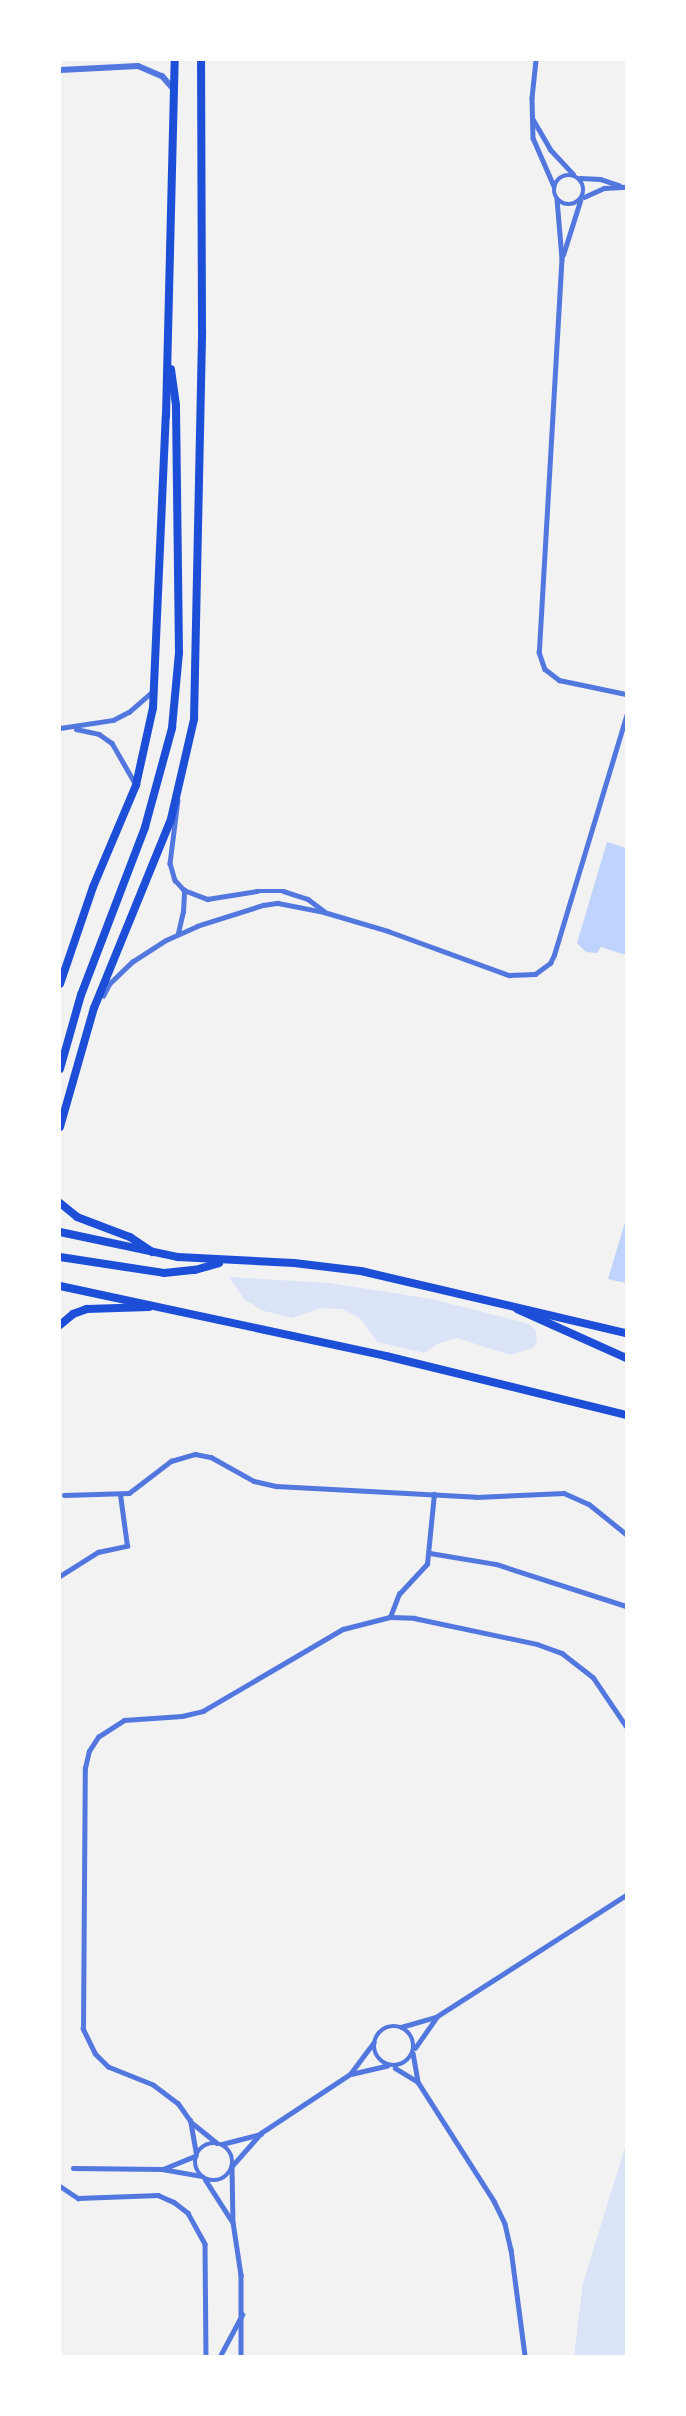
<!DOCTYPE html>
<style>
body{margin:0}
#map{position:relative;width:686px;height:2416px;overflow:hidden;background:#f2f2f2;font-family:Overpass,sans-serif}
div>[style]{position:absolute}
[style*='--x']{left:calc(var(--x)*1px);top:calc(var(--y)*1px);width:calc(var(--w)*1px);rotate:calc(var(--a)*1deg)}
.green>*{inset:0;background:#dbe4f7}
.water>*{inset:0;background:#bfd3fe}
.minor>*{height:4.5px;margin:-2.25px;padding:0 2.25px;transform-origin:2.25px;border-radius:2.25px;background:#5277de}
.minor>.ring{margin:-2.25px;padding:0;box-sizing:content-box;background:none;border:4.5px solid #5277de;border-radius:50%}
.tertiary>*{height:6px;margin:-3px;padding:0 3px;transform-origin:3px;border-radius:3px;background:#5277de}
.primary>*{height:8px;margin:-4px;padding:0 4px;transform-origin:4px;border-radius:4px;background:#1d4ed8}
span{translate:-50% -50%;white-space:nowrap;text-align:center;line-height:1.15;-webkit-text-stroke:7px #fff;paint-order:stroke}
.frame{position:absolute;inset:0;border:61px solid #fff;pointer-events:none}
</style>
<div id="map">
<div class="green">
<div style="clip-path:polygon(229px 1277px,329px 1283px,432px 1299px,529px 1324px,536px 1330px,537px 1342px,533px 1348px,510px 1355px,457px 1338px,437px 1344px,425px 1353px,377px 1342px,361px 1319px,342px 1309px,321px 1308px,292px 1318px,264px 1311px,245px 1300px)"></div>
<div style="clip-path:polygon(626px 2144px,626px 2356px,574px 2356px,583px 2283px)"></div>
</div>
<div class="water">
<div style="clip-path:polygon(607px 842px,626px 848px,626px 955px,601px 947px,597px 953px,586px 952px,577px 943px)"></div>
<div style="clip-path:polygon(626px 1219px,626px 1283px,608px 1279px)"></div>
</div>
<div class="minor">
<div style="--x:536;--y:60;--w:38;--a:96"></div>
<div style="--x:532;--y:98;--w:40;--a:88.6"></div>
<div style="--x:533;--y:138;--w:52;--a:66.4"></div>
<div style="--x:533;--y:119;--w:34;--a:60"></div>
<div style="--x:550;--y:149;--w:34;--a:47"></div>
<div class="ring" style="left:554px;top:175px;width:25.5px;height:25.5px"></div>
<div style="--x:580;--y:178;--w:20;--a:3"></div>
<div style="--x:600;--y:179;--w:20;--a:18"></div>
<div style="--x:584;--y:197;--w:22;--a:-24"></div>
<div style="--x:604;--y:188;--w:22;--a:-3"></div>
<div style="--x:557;--y:199;--w:60;--a:85.2"></div>
<div style="--x:562;--y:259;--w:394;--a:93.3"></div>
<div style="--x:539;--y:652;--w:18;--a:71"></div>
<div style="--x:545;--y:669;--w:18;--a:38"></div>
<div style="--x:559;--y:680;--w:68;--a:11.8"></div>
<div style="--x:563;--y:255;--w:57;--a:-72.5"></div>
<div style="--x:60;--y:728;--w:54;--a:-8.6"></div>
<div style="--x:113;--y:720;--w:18;--a:-27"></div>
<div style="--x:129;--y:712;--w:33;--a:-41"></div>
<div style="--x:76;--y:729;--w:24;--a:12"></div>
<div style="--x:99;--y:734;--w:16;--a:35"></div>
<div style="--x:112;--y:743;--w:46;--a:60.1"></div>
<div style="--x:178;--y:800;--w:64;--a:97.2"></div>
<div style="--x:170;--y:863;--w:18;--a:74"></div>
<div style="--x:175;--y:880;--w:13;--a:48"></div>
<div style="--x:184;--y:890;--w:25;--a:21"></div>
<div style="--x:207;--y:899;--w:51;--a:-9.1"></div>
<div style="--x:257;--y:891;--w:26;--a:0"></div>
<div style="--x:283;--y:891;--w:26;--a:18"></div>
<div style="--x:308;--y:899;--w:20;--a:37"></div>
<div style="--x:178;--y:933;--w:22;--a:-77"></div>
<div style="--x:183;--y:912;--w:22;--a:-87"></div>
<div style="--x:103;--y:996;--w:13;--a:-63"></div>
<div style="--x:109;--y:984;--w:32;--a:-44"></div>
<div style="--x:132;--y:962;--w:40;--a:-32.9"></div>
<div style="--x:166;--y:940;--w:34;--a:-24"></div>
<div style="--x:197;--y:926;--w:69;--a:-17.7"></div>
<div style="--x:263;--y:905;--w:15;--a:-8"></div>
<div style="--x:278;--y:903;--w:47;--a:11.1"></div>
<div style="--x:324;--y:912;--w:67;--a:16.5"></div>
<div style="--x:388;--y:931;--w:129;--a:20"></div>
<div style="--x:509;--y:975;--w:26;--a:-2"></div>
<div style="--x:535;--y:974;--w:19;--a:-36"></div>
<div style="--x:550;--y:963;--w:9;--a:-63"></div>
<div style="--x:554;--y:955;--w:250;--a:-73.2"></div>
<div style="--x:64;--y:1495;--w:65;--a:-1.8"></div>
<div style="--x:129;--y:1493;--w:53;--a:-37.3"></div>
<div style="--x:171;--y:1461;--w:25;--a:-16"></div>
<div style="--x:195;--y:1454;--w:16;--a:11"></div>
<div style="--x:211;--y:1457;--w:49;--a:29.2"></div>
<div style="--x:254;--y:1481;--w:23;--a:13"></div>
<div style="--x:276;--y:1486;--w:200;--a:3.1"></div>
<div style="--x:476;--y:1497;--w:88;--a:-2.6"></div>
<div style="--x:564;--y:1493;--w:27;--a:24"></div>
<div style="--x:589;--y:1504;--w:48;--a:39"></div>
<div style="--x:430;--y:1553;--w:67;--a:9.5"></div>
<div style="--x:496;--y:1564;--w:137;--a:17.9"></div>
<div style="--x:60;--y:1576;--w:45;--a:-32.3"></div>
<div style="--x:98;--y:1552;--w:30;--a:-12"></div>
<div style="--x:127;--y:1546;--w:51;--a:-97.8"></div>
<div style="--x:390;--y:1617;--w:25;--a:-69"></div>
<div style="--x:399;--y:1594;--w:41;--a:-47"></div>
<div style="--x:427;--y:1564;--w:70;--a:-84.3"></div>
<div class="ring" style="left:374px;top:2026px;width:35.5px;height:35.5px"></div>
<div style="--x:401;--y:2027;--w:36;--a:-16"></div>
<div style="--x:436;--y:2017;--w:226;--a:-32.7"></div>
<div style="--x:415;--y:2048;--w:37;--a:-55"></div>
<div style="--x:413;--y:2053;--w:29;--a:80"></div>
<div style="--x:418;--y:2082;--w:141;--a:57.4"></div>
<div style="--x:494;--y:2201;--w:25;--a:64"></div>
<div style="--x:505;--y:2224;--w:26;--a:77"></div>
<div style="--x:511;--y:2249;--w:108;--a:82.5"></div>
<div style="--x:395;--y:2068;--w:26;--a:31"></div>
<div style="--x:351;--y:2074;--w:37;--a:-13"></div>
<div style="--x:191;--y:2122;--w:33;--a:39"></div>
<div class="ring" style="left:195px;top:2143px;width:33.5px;height:33.5px"></div>
<div style="--x:222;--y:2144;--w:40;--a:-14.4"></div>
<div style="--x:196;--y:2154;--w:34;--a:-100"></div>
<div style="--x:190;--y:2121;--w:21;--a:-125"></div>
<div style="--x:178;--y:2104;--w:31;--a:-143"></div>
<div style="--x:153;--y:2085;--w:48;--a:-158.2"></div>
<div style="--x:108;--y:2067;--w:18;--a:-135"></div>
<div style="--x:95;--y:2054;--w:28;--a:-116"></div>
<div style="--x:83;--y:2029;--w:261;--a:-89.6"></div>
<div style="--x:85;--y:1768;--w:17;--a:-77"></div>
<div style="--x:89;--y:1751;--w:17;--a:-57"></div>
<div style="--x:98;--y:1737;--w:31;--a:-33"></div>
<div style="--x:124;--y:1720;--w:58;--a:-3.9"></div>
<div style="--x:182;--y:1716;--w:22;--a:-13"></div>
<div style="--x:203;--y:1711;--w:162;--a:-30.4"></div>
<div style="--x:343;--y:1629;--w:49;--a:-14.3"></div>
<div style="--x:390;--y:1617;--w:24;--a:2"></div>
<div style="--x:414;--y:1618;--w:126;--a:11.9"></div>
<div style="--x:537;--y:1644;--w:27;--a:20"></div>
<div style="--x:562;--y:1653;--w:39;--a:38"></div>
<div style="--x:593;--y:1677;--w:59;--a:56"></div>
<div style="--x:232;--y:2166;--w:44;--a:-48.7"></div>
<div style="--x:261;--y:2133;--w:107;--a:-33.5"></div>
<div style="--x:350;--y:2074;--w:39;--a:-53"></div>
<div style="--x:232;--y:2167;--w:55;--a:89"></div>
<div style="--x:233;--y:2222;--w:54;--a:81.4"></div>
<div style="--x:241;--y:2275;--w:81;--a:90"></div>
<div style="--x:73;--y:2168;--w:89;--a:0.6"></div>
<div style="--x:162;--y:2169;--w:39;--a:10"></div>
<div style="--x:163;--y:2169;--w:35;--a:-22"></div>
<div style="--x:205;--y:2179;--w:50;--a:57.3"></div>
<div style="--x:60;--y:2186;--w:22;--a:34"></div>
<div style="--x:78;--y:2198;--w:80;--a:-2.1"></div>
<div style="--x:158;--y:2195;--w:17;--a:24"></div>
<div style="--x:174;--y:2202;--w:18;--a:38"></div>
<div style="--x:188;--y:2213;--w:35;--a:61"></div>
<div style="--x:205;--y:2244;--w:112;--a:89.5"></div>
<div style="--x:220;--y:2356;--w:47;--a:-61.8"></div>
</div>
<div class="tertiary">
<div style="--x:60;--y:70;--w:78;--a:-2.9"></div>
<div style="--x:138;--y:66;--w:26;--a:23"></div>
<div style="--x:162;--y:76;--w:18;--a:49"></div>
</div>
<div class="primary">
<div style="--x:60;--y:984;--w:102;--a:-71.2"></div>
<div style="--x:93;--y:887;--w:111;--a:-67.1"></div>
<div style="--x:136;--y:785;--w:79;--a:-77.6"></div>
<div style="--x:153;--y:708;--w:292;--a:-87.5"></div>
<div style="--x:166;--y:416;--w:356;--a:-88.6"></div>
<div style="--x:60;--y:1069;--w:77;--a:-74.2"></div>
<div style="--x:81;--y:995;--w:180;--a:-69.1"></div>
<div style="--x:145;--y:827;--w:103;--a:-74.7"></div>
<div style="--x:172;--y:728;--w:75;--a:-84.7"></div>
<div style="--x:179;--y:653;--w:248;--a:-90.7"></div>
<div style="--x:176;--y:405;--w:36;--a:-98"></div>
<div style="--x:60;--y:1127;--w:124;--a:-74.1"></div>
<div style="--x:94;--y:1008;--w:204;--a:-67.8"></div>
<div style="--x:171;--y:819;--w:103;--a:-77"></div>
<div style="--x:194;--y:719;--w:388;--a:-88.8"></div>
<div style="--x:202;--y:331;--w:271;--a:-90.2"></div>
<div style="--x:60;--y:1203;--w:22;--a:39"></div>
<div style="--x:77;--y:1217;--w:57;--a:20.7"></div>
<div style="--x:130;--y:1237;--w:27;--a:34"></div>
<div style="--x:60;--y:1232;--w:121;--a:12"></div>
<div style="--x:178;--y:1257;--w:116;--a:3"></div>
<div style="--x:294;--y:1263;--w:67;--a:6.8"></div>
<div style="--x:361;--y:1271;--w:272;--a:13.2"></div>
<div style="--x:60;--y:1257;--w:105;--a:8.7"></div>
<div style="--x:164;--y:1273;--w:31;--a:-6"></div>
<div style="--x:195;--y:1270;--w:25;--a:-16"></div>
<div style="--x:60;--y:1286;--w:333;--a:12.1"></div>
<div style="--x:386;--y:1356;--w:247;--a:13.8"></div>
<div style="--x:517;--y:1309;--w:120;--a:24.2"></div>
<div style="--x:60;--y:1325;--w:17;--a:-40"></div>
<div style="--x:73;--y:1314;--w:15;--a:-20"></div>
<div style="--x:87;--y:1309;--w:62;--a:-1.8"></div>
</div>
<div class="frame"></div>
</div>
